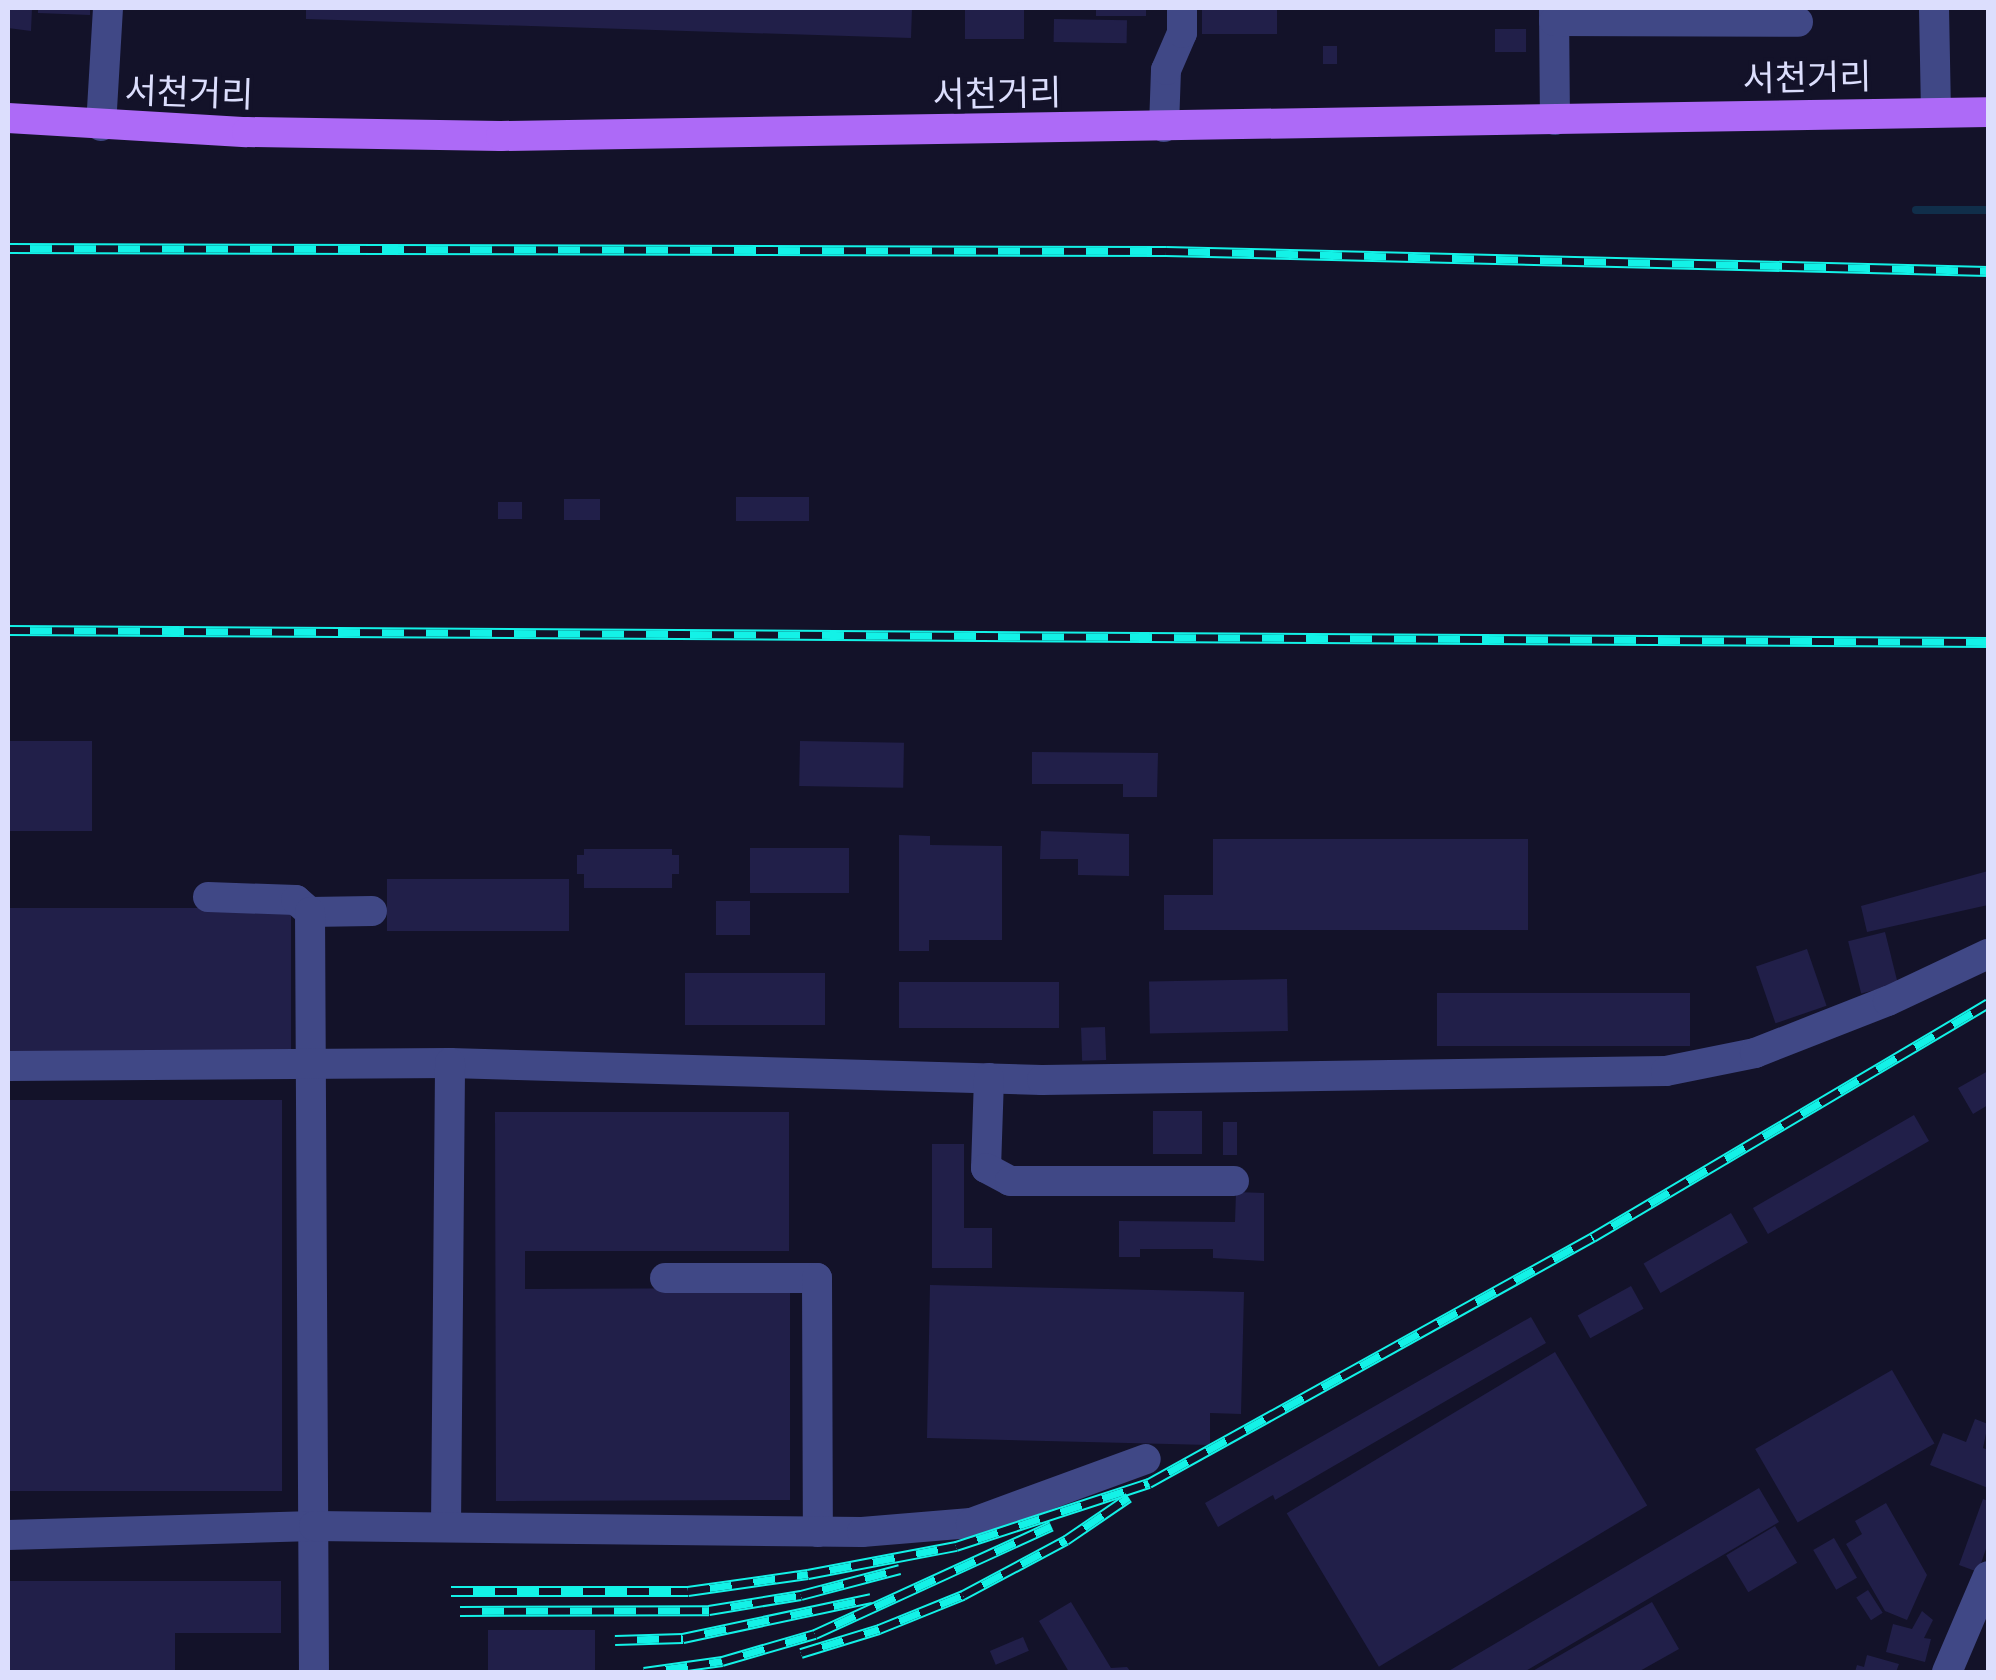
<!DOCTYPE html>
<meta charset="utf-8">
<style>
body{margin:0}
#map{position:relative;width:1996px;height:1680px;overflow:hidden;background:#131229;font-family:"Golos Text","Noto Sans KR",sans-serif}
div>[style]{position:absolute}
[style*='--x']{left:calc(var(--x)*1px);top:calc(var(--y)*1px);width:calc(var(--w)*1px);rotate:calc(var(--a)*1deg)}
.stream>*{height:8px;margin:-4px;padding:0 4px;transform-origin:4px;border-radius:4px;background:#102e4a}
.building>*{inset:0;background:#211f49;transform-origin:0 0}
.minor>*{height:30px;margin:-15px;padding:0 15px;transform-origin:15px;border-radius:15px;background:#404886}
.major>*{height:30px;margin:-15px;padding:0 15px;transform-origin:15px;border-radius:15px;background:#ad6af7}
.rail>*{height:11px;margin-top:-5.5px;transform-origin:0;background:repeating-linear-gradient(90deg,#131229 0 22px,#13f2e7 0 44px);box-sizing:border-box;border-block:2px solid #13f2e7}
span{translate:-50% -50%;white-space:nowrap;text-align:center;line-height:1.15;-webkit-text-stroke:8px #131229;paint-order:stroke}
.street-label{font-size:35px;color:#dcdefd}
.frame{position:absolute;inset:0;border:10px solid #dcdefd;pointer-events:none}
</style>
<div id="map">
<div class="stream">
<div style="--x:1916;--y:210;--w:72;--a:0"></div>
</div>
<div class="building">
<div style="clip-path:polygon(8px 8px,32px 8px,31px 31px,8px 28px)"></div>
<div style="clip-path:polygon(38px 8px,90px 8px,90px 15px,38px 13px)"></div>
<div style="clip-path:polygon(306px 8px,912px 8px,911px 38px,306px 19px)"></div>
<div style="left:965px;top:8px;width:59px;height:31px"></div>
<div style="left:1096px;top:8px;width:50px;height:8px"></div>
<div style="left:1202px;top:8px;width:75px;height:26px"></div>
<div style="left:1054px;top:19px;width:73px;height:23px;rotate:1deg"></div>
<div style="left:1495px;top:29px;width:31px;height:23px"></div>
<div style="left:1323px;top:46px;width:14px;height:18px"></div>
<div style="left:736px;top:497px;width:73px;height:24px"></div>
<div style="left:564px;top:499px;width:36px;height:21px"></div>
<div style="left:498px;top:502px;width:24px;height:17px"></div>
<div style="left:8px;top:741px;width:84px;height:90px"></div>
<div style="left:800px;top:741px;width:104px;height:45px;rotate:1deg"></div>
<div style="clip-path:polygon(1032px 752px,1158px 753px,1157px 797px,1123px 797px,1123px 784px,1032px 784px)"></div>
<div style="clip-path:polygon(1041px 831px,1129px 834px,1129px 876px,1078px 875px,1078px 859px,1040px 859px)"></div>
<div style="clip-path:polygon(899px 835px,930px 836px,930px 845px,1002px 846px,1002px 940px,929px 940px,929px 951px,899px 951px)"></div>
<div style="clip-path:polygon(1213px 839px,1528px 839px,1528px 930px,1164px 930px,1164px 895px,1213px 895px)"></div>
<div style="left:750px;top:848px;width:99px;height:45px"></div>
<div style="clip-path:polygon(584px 849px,672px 849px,672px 855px,679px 855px,679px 874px,672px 874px,672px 888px,584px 888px,584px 874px,577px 874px,577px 855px,584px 855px)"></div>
<div style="clip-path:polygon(1988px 871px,1988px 905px,1867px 932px,1861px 906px)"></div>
<div style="left:387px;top:879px;width:182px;height:52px"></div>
<div style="left:716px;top:901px;width:34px;height:34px"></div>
<div style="left:8px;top:908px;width:283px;height:146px"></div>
<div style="left:1885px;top:932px;width:54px;height:38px;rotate:76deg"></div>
<div style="left:1807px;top:949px;width:60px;height:54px;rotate:71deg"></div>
<div style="left:685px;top:973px;width:140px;height:52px"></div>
<div style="left:1287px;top:979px;width:52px;height:138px;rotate:89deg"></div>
<div style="left:899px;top:982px;width:160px;height:46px"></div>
<div style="left:1690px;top:993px;width:53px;height:253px;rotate:90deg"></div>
<div style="left:1105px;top:1027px;width:33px;height:24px;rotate:88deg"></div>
<div style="clip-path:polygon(1988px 1071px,1988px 1105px,1973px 1114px,1958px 1088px)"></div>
<div style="left:282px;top:1100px;width:391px;height:274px;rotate:90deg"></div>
<div style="left:1202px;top:1111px;width:43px;height:49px;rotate:90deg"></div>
<div style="clip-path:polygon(495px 1112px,789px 1112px,789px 1251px,525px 1251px,525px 1289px,790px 1288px,790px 1500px,496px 1501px)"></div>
<div style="left:1914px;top:1115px;width:30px;height:186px;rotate:60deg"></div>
<div style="left:1223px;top:1122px;width:14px;height:33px"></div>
<div style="clip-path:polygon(932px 1144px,964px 1144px,964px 1228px,992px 1228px,992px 1268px,932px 1268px)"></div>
<div style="clip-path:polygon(1236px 1192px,1264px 1193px,1264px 1261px,1213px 1258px,1213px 1249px,1140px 1249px,1140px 1257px,1119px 1257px,1119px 1221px,1235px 1222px)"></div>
<div style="left:1731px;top:1213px;width:34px;height:101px;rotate:60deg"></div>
<div style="clip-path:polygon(930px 1285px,1244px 1292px,1241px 1414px,1210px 1413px,1210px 1445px,927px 1438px)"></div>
<div style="left:1631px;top:1286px;width:26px;height:61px;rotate:61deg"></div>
<div style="clip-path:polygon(1531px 1317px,1546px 1343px,1275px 1500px,1273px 1495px,1218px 1527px,1205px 1503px)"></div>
<div style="left:1555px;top:1352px;width:179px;height:313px;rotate:59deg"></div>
<div style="left:1892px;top:1370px;width:85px;height:158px;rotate:60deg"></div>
<div style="clip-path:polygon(1975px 1419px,1988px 1424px,1983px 1448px,1988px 1450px,1988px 1488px,1930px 1465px,1943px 1433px,1966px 1442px)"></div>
<div style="clip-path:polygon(1759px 1488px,1779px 1522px,1524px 1672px,1447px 1672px)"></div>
<div style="clip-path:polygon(1983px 1499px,1988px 1501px,1988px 1543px,1978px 1572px,1959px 1565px)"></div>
<div style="clip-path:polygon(1886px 1503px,1927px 1575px,1907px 1620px,1885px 1611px,1846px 1544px,1862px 1534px,1855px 1521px)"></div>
<div style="left:1775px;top:1526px;width:43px;height:57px;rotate:59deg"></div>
<div style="left:1834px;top:1538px;width:46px;height:24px;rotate:60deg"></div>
<div style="clip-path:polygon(8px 1581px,281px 1581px,281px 1633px,175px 1633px,175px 1672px,8px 1672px)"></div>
<div style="left:1868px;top:1590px;width:27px;height:14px;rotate:57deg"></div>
<div style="clip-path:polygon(1071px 1602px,1111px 1668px,1127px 1667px,1131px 1672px,1069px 1672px,1039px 1621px)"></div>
<div style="clip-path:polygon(1652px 1602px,1679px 1649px,1638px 1672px,1531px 1672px)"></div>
<div style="clip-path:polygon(1922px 1611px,1933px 1620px,1924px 1638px,1931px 1639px,1925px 1662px,1886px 1652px,1893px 1624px,1912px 1629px)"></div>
<div style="left:488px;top:1630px;width:107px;height:42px"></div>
<div style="left:1023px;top:1637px;width:15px;height:36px;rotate:67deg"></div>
<div style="clip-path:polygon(1867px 1655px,1899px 1664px,1896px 1672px,1855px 1672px,1857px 1665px,1864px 1667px)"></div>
</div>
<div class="minor">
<div style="--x:1554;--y:8;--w:112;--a:89.5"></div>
<div style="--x:1934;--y:8;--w:104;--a:88.9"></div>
<div style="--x:1554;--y:21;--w:244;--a:0.2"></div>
<div style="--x:101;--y:126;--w:118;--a:-86.6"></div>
<div style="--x:1164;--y:127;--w:57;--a:-88"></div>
<div style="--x:1166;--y:70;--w:40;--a:-66.6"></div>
<div style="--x:1182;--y:33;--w:25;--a:-90"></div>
<div style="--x:208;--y:897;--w:88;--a:2"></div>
<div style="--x:296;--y:900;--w:18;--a:41"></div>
<div style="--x:310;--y:912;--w:62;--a:-0.9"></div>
<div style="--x:310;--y:912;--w:760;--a:89.7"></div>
<div style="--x:8;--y:1066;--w:442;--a:-0.4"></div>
<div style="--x:450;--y:1063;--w:592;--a:1.64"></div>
<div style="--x:1042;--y:1080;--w:624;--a:-0.83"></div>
<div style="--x:1666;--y:1071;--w:91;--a:-11.4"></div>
<div style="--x:1755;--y:1053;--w:143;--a:-21.4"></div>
<div style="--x:1888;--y:1001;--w:110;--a:-25.2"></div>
<div style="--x:989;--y:1078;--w:90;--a:91.9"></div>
<div style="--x:986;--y:1168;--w:27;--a:28"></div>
<div style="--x:1010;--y:1181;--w:224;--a:0"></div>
<div style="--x:665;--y:1278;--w:152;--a:0"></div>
<div style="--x:817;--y:1278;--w:254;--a:89.8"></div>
<div style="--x:446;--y:1527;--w:464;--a:-89.5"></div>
<div style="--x:8;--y:1535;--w:306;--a:-1.7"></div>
<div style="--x:314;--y:1526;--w:548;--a:0.63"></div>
<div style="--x:862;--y:1532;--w:109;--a:-4.7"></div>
<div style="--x:971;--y:1523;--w:186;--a:-20.1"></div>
<div style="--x:1947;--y:1672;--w:104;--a:-66.9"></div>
</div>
<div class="major">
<div style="--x:8;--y:118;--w:239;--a:3.4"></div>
<div style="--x:247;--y:132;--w:254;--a:0.9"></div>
<div style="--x:501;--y:136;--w:1487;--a:-0.92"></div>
</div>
<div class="rail">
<div style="--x:8;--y:248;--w:1158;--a:0.15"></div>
<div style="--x:1166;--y:251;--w:822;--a:1.39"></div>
<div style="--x:8;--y:630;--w:1980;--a:0.35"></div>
<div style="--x:451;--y:1591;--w:237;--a:0"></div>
<div style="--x:688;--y:1591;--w:121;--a:-8.1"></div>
<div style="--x:808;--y:1574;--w:151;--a:-10.7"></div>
<div style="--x:956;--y:1546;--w:203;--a:-18.1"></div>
<div style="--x:1149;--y:1483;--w:508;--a:-28.99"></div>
<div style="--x:1593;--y:1237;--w:459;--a:-30.6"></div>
<div style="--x:460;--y:1611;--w:249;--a:-0.2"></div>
<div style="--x:709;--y:1610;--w:93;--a:-9.3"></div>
<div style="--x:801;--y:1595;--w:102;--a:-14.7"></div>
<div style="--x:615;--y:1640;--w:68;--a:-1.7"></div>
<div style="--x:683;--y:1638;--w:192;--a:-12"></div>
<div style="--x:801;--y:1653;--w:82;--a:-17.1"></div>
<div style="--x:879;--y:1629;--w:91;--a:-22"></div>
<div style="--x:963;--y:1595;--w:117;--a:-28.1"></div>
<div style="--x:1066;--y:1540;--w:76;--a:-34.3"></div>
<div style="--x:644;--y:1672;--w:79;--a:-8"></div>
<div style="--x:722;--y:1661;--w:97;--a:-16.2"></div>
<div style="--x:815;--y:1634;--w:260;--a:-24.6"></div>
</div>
<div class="street-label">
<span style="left:1807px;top:77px;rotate:-1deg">서천거리</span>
<span style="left:189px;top:92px;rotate:2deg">서천거리</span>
<span style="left:997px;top:93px;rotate:-1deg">서천거리</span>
</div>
<div class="frame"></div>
</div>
